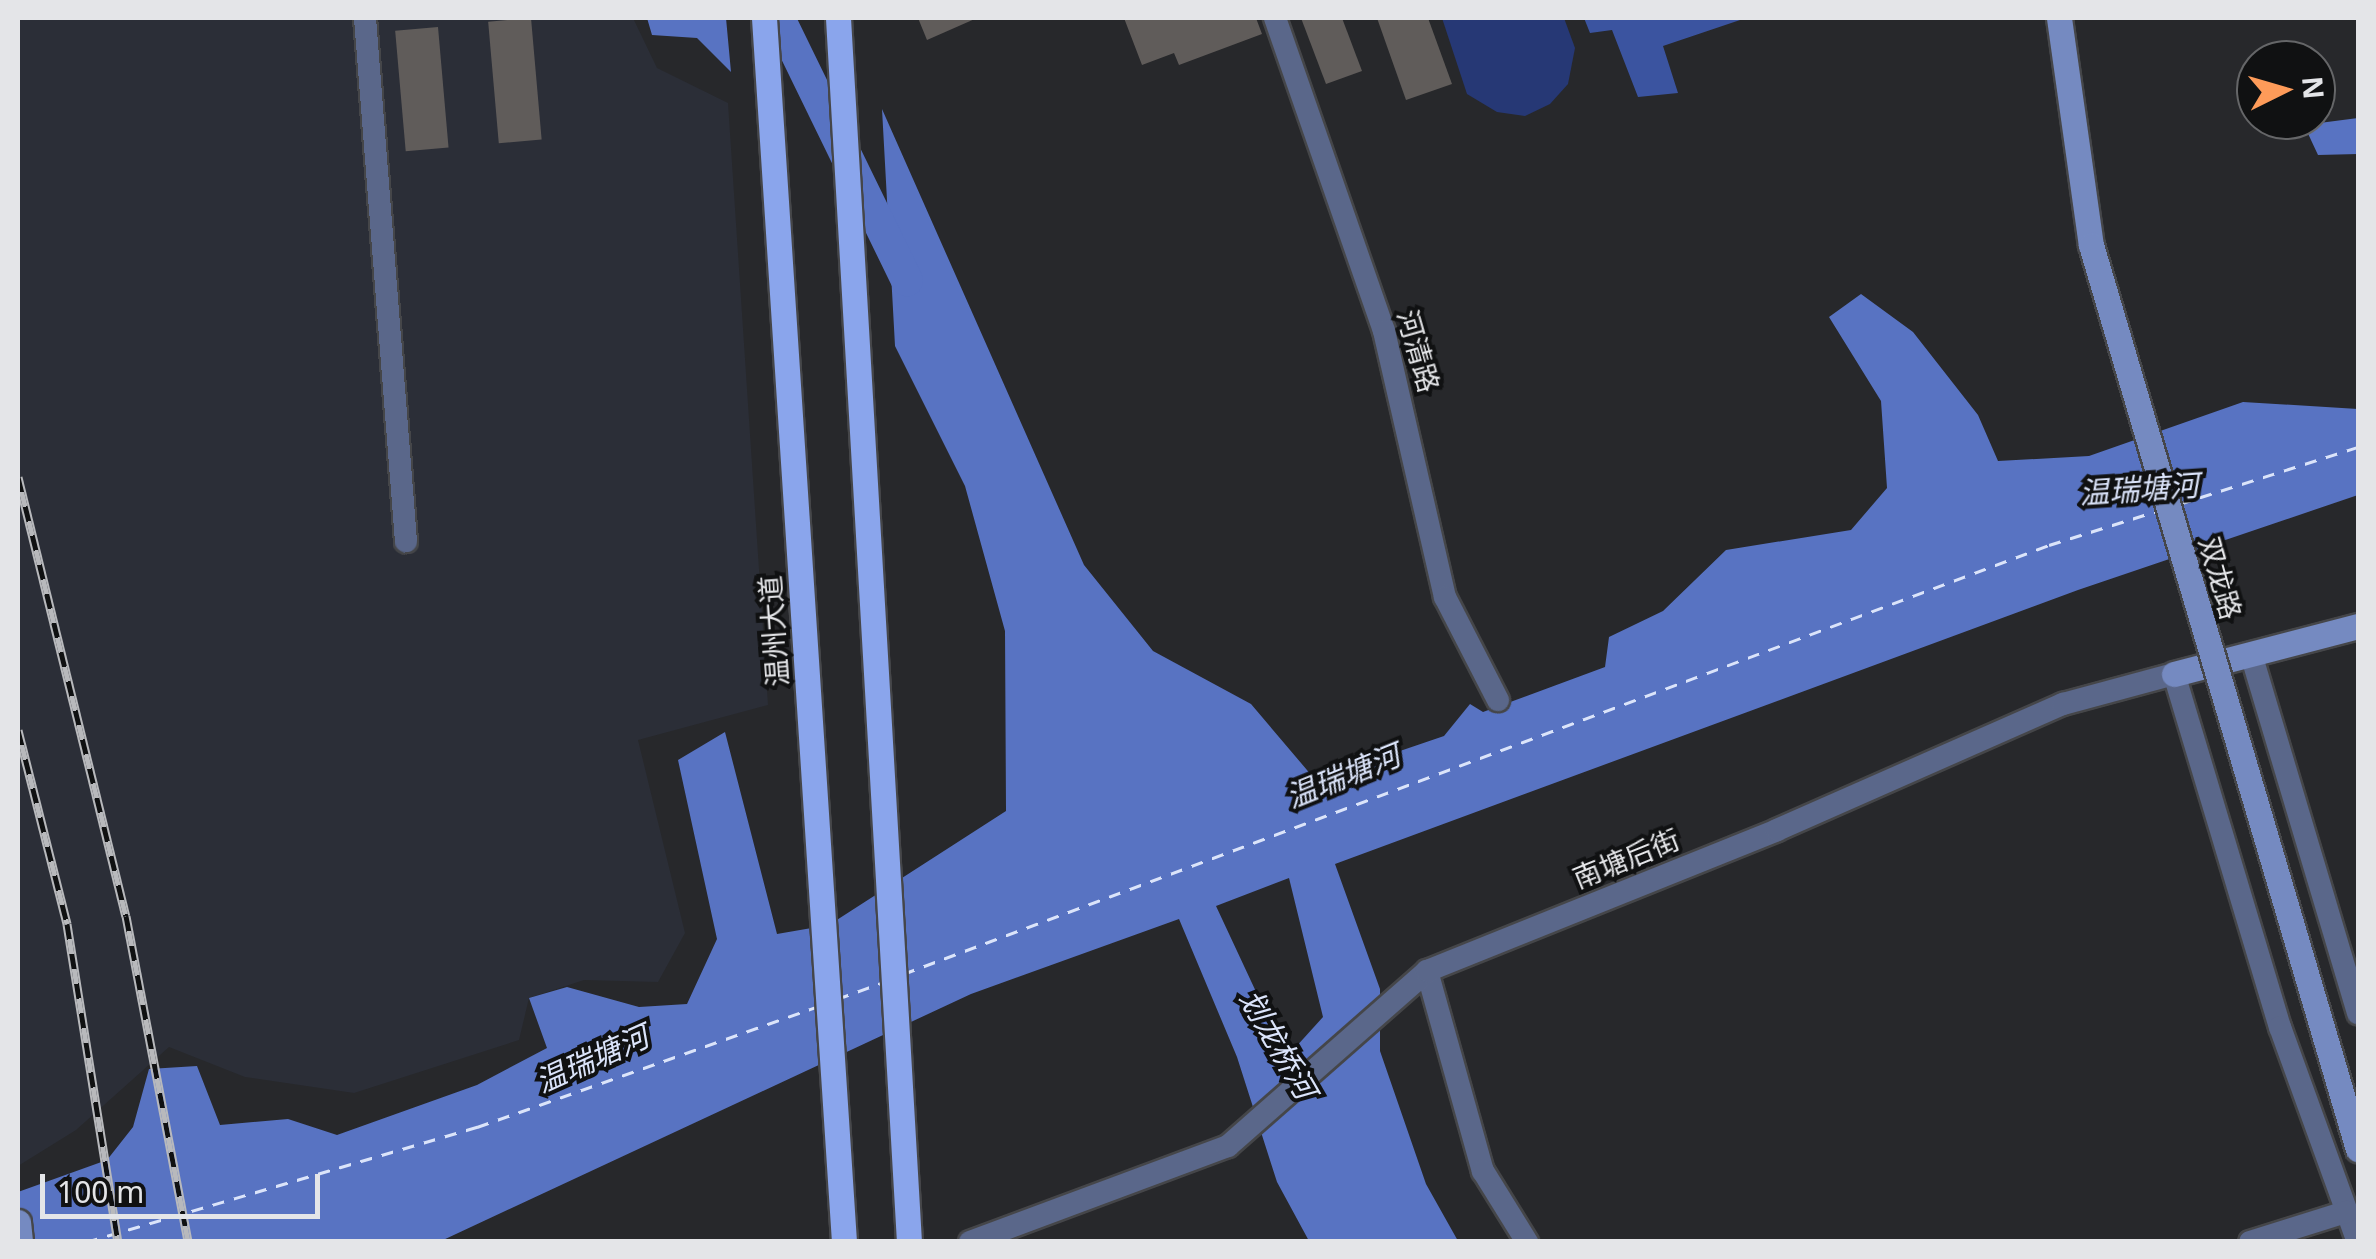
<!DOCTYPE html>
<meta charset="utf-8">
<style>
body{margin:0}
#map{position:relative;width:2376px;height:1259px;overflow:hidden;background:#27282b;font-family:"Noto Sans","Noto Sans SC",sans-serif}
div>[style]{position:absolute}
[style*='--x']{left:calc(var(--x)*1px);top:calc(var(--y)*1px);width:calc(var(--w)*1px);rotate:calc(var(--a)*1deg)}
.built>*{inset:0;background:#2b2e37}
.green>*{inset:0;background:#263875}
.forest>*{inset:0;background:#3b54a0}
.water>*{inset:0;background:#5873c2}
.river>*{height:32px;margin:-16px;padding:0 16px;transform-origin:16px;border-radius:16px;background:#5873c2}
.ferry>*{height:2.5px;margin-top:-1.25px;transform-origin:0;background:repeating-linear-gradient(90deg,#dbe4fa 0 12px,transparent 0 22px)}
.building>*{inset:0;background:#605c5a;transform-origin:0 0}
.roads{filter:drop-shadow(2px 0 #454649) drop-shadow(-2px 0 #454649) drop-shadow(0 2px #454649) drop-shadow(0 -2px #454649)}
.street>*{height:22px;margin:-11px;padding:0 11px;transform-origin:11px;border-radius:11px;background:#5a678a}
.secondary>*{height:25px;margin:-12.5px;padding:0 12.5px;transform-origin:12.5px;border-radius:12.5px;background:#758ac1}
.primary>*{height:25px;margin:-12.5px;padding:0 12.5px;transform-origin:12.5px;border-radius:12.5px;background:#8aa5ec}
.rail>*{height:9px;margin-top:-4.5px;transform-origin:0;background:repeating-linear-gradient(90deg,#101112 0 15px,#b8b9bc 0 30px);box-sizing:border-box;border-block:2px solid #b8b9bc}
.bridges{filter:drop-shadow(2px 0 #454649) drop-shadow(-2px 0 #454649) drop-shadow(0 2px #454649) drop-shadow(0 -2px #454649)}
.secondary-bridge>*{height:25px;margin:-12.5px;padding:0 12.5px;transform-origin:12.5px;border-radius:12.5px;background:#758ac1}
span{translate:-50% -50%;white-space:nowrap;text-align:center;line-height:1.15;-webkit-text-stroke:8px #101112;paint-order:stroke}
.street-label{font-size:28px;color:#e4e5e8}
.water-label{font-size:30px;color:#dbe4fa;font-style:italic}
.frame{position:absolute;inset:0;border:20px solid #e4e5e8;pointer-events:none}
.north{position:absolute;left:2236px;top:40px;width:100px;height:100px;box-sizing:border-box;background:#101112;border:2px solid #656668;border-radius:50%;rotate:85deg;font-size:28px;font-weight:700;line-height:40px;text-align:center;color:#e4e5e8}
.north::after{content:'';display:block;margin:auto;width:35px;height:45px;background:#fe9b59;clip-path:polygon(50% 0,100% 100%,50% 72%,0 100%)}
.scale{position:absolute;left:40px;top:1174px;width:280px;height:45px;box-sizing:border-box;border:5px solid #e4e5e8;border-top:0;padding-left:12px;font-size:30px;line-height:35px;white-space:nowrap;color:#e4e5e8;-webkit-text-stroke:8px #101112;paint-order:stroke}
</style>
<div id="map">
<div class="built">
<div style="clip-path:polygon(18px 18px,633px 18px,657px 68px,728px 103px,768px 705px,638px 740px,685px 933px,658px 982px,584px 980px,529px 998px,519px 1040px,354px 1093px,245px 1077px,169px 1047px,76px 1130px,18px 1166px)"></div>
</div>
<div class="green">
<div style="clip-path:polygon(1442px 18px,1564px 18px,1575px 48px,1568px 84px,1550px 104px,1525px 116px,1497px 112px,1467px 94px)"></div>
</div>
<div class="forest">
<div style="clip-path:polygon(1584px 18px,1746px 18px,1663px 46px,1678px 93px,1638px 97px,1612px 30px,1590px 33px)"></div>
</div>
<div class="water">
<div style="clip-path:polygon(647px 18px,726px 18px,731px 72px,697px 38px,652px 35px)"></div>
<div style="clip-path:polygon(evenodd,882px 109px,1084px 565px,1153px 651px,1251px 704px,1329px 796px,1353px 767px,1444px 736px,1470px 704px,1483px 712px,1605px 667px,1609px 637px,1663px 611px,1726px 550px,1851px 530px,1887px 488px,1881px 401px,1829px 317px,1861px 294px,1913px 332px,1978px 415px,1998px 461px,2089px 456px,2243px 402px,2358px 409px,2358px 495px,2078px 590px,1335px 864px,1380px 989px,1380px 1051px,1426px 1184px,1458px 1241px,1309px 1241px,1277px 1182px,1237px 1057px,1179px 919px,971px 994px,441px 1241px,18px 1241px,18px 1192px,107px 1160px,133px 1127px,149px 1069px,197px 1066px,220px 1125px,288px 1119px,337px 1135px,477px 1085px,547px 1048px,529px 998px,567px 987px,639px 1007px,687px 1004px,717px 939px,678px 760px,725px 732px,777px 934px,829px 925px,1006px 811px,1005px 631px,965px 486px,895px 346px,882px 109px,1289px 878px,1323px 1017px,1294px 1049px,1272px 1026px,1216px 906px,1289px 878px)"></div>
<div style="clip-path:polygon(2358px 118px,2358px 154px,2318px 155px,2304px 125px)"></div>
</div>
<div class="river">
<div style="--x:779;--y:18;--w:292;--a:64"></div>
</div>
<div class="ferry">
<div style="--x:2179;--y:504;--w:188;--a:-17.7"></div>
<div style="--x:903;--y:974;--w:1224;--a:-20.52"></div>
<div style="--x:2049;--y:545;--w:113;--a:-17.5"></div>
<div style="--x:837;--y:999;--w:47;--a:-20"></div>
<div style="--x:86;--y:1242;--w:408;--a:-16.4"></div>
<div style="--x:477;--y:1127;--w:360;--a:-19.5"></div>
</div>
<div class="building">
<div style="left:531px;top:18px;width:122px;height:43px;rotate:85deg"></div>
<div style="clip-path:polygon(918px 18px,977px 18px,927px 40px)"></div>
<div style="clip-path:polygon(1124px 18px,1256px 18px,1262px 34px,1179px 65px,1174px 53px,1142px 65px)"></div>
<div style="clip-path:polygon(1301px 18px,1342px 18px,1362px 71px,1326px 84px)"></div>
<div style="clip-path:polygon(1377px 18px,1428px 18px,1452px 84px,1406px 100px)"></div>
<div style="left:438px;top:27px;width:121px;height:43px;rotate:85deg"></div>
</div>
<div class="roads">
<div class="street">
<div style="--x:365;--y:18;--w:525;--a:85.52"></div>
<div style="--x:1275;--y:18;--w:331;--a:70.8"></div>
<div style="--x:1384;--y:331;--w:273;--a:77.1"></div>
<div style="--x:1445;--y:597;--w:116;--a:62.8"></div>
<div style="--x:2251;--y:654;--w:375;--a:73.4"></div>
<div style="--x:1427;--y:971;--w:208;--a:74.4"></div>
<div style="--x:1483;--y:1171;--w:84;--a:58.2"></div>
<div style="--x:970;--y:1242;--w:275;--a:-20.4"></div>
<div style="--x:1228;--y:1146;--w:265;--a:-41.3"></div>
<div style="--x:1427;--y:971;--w:377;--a:-21.9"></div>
<div style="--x:1777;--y:830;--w:313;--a:-23.8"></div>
<div style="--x:2063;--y:704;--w:115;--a:-15.1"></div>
<div style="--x:2174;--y:674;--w:369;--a:73.3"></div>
<div style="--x:2280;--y:1027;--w:229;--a:70.1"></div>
<div style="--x:2250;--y:1242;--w:101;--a:-17.4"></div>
</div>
<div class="secondary">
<div style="--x:2174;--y:674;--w:190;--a:-14.6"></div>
<div style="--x:18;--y:1222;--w:20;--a:84"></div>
</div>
<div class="primary">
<div style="--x:764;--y:18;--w:1227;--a:86.26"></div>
<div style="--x:838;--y:18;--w:1226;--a:86.68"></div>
</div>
</div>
<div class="rail">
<div style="--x:18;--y:477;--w:452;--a:76.2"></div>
<div style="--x:126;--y:916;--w:332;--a:79.2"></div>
<div style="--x:18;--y:730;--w:200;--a:75.8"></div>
<div style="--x:67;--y:924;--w:322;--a:80.9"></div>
</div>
<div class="bridges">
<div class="secondary-bridge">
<div style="--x:2059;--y:18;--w:229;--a:82"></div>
<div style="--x:2091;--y:245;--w:943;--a:73.55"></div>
</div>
</div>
<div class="street-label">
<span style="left:1419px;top:351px;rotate:74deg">河清路</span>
<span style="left:2221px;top:578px;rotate:74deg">双龙路</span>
<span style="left:773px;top:631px;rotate:-94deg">温州大道</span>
<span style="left:1626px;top:858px;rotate:-22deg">南塘后街</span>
</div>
<div class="water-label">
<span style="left:2139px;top:489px;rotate:-4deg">温瑞塘河</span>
<span style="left:1343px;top:776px;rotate:-22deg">温瑞塘河</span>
<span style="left:1278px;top:1044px;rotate:60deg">划龙桥河</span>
<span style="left:592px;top:1059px;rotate:-24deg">温瑞塘河</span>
</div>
<div class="frame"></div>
<div class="north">N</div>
<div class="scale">100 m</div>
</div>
